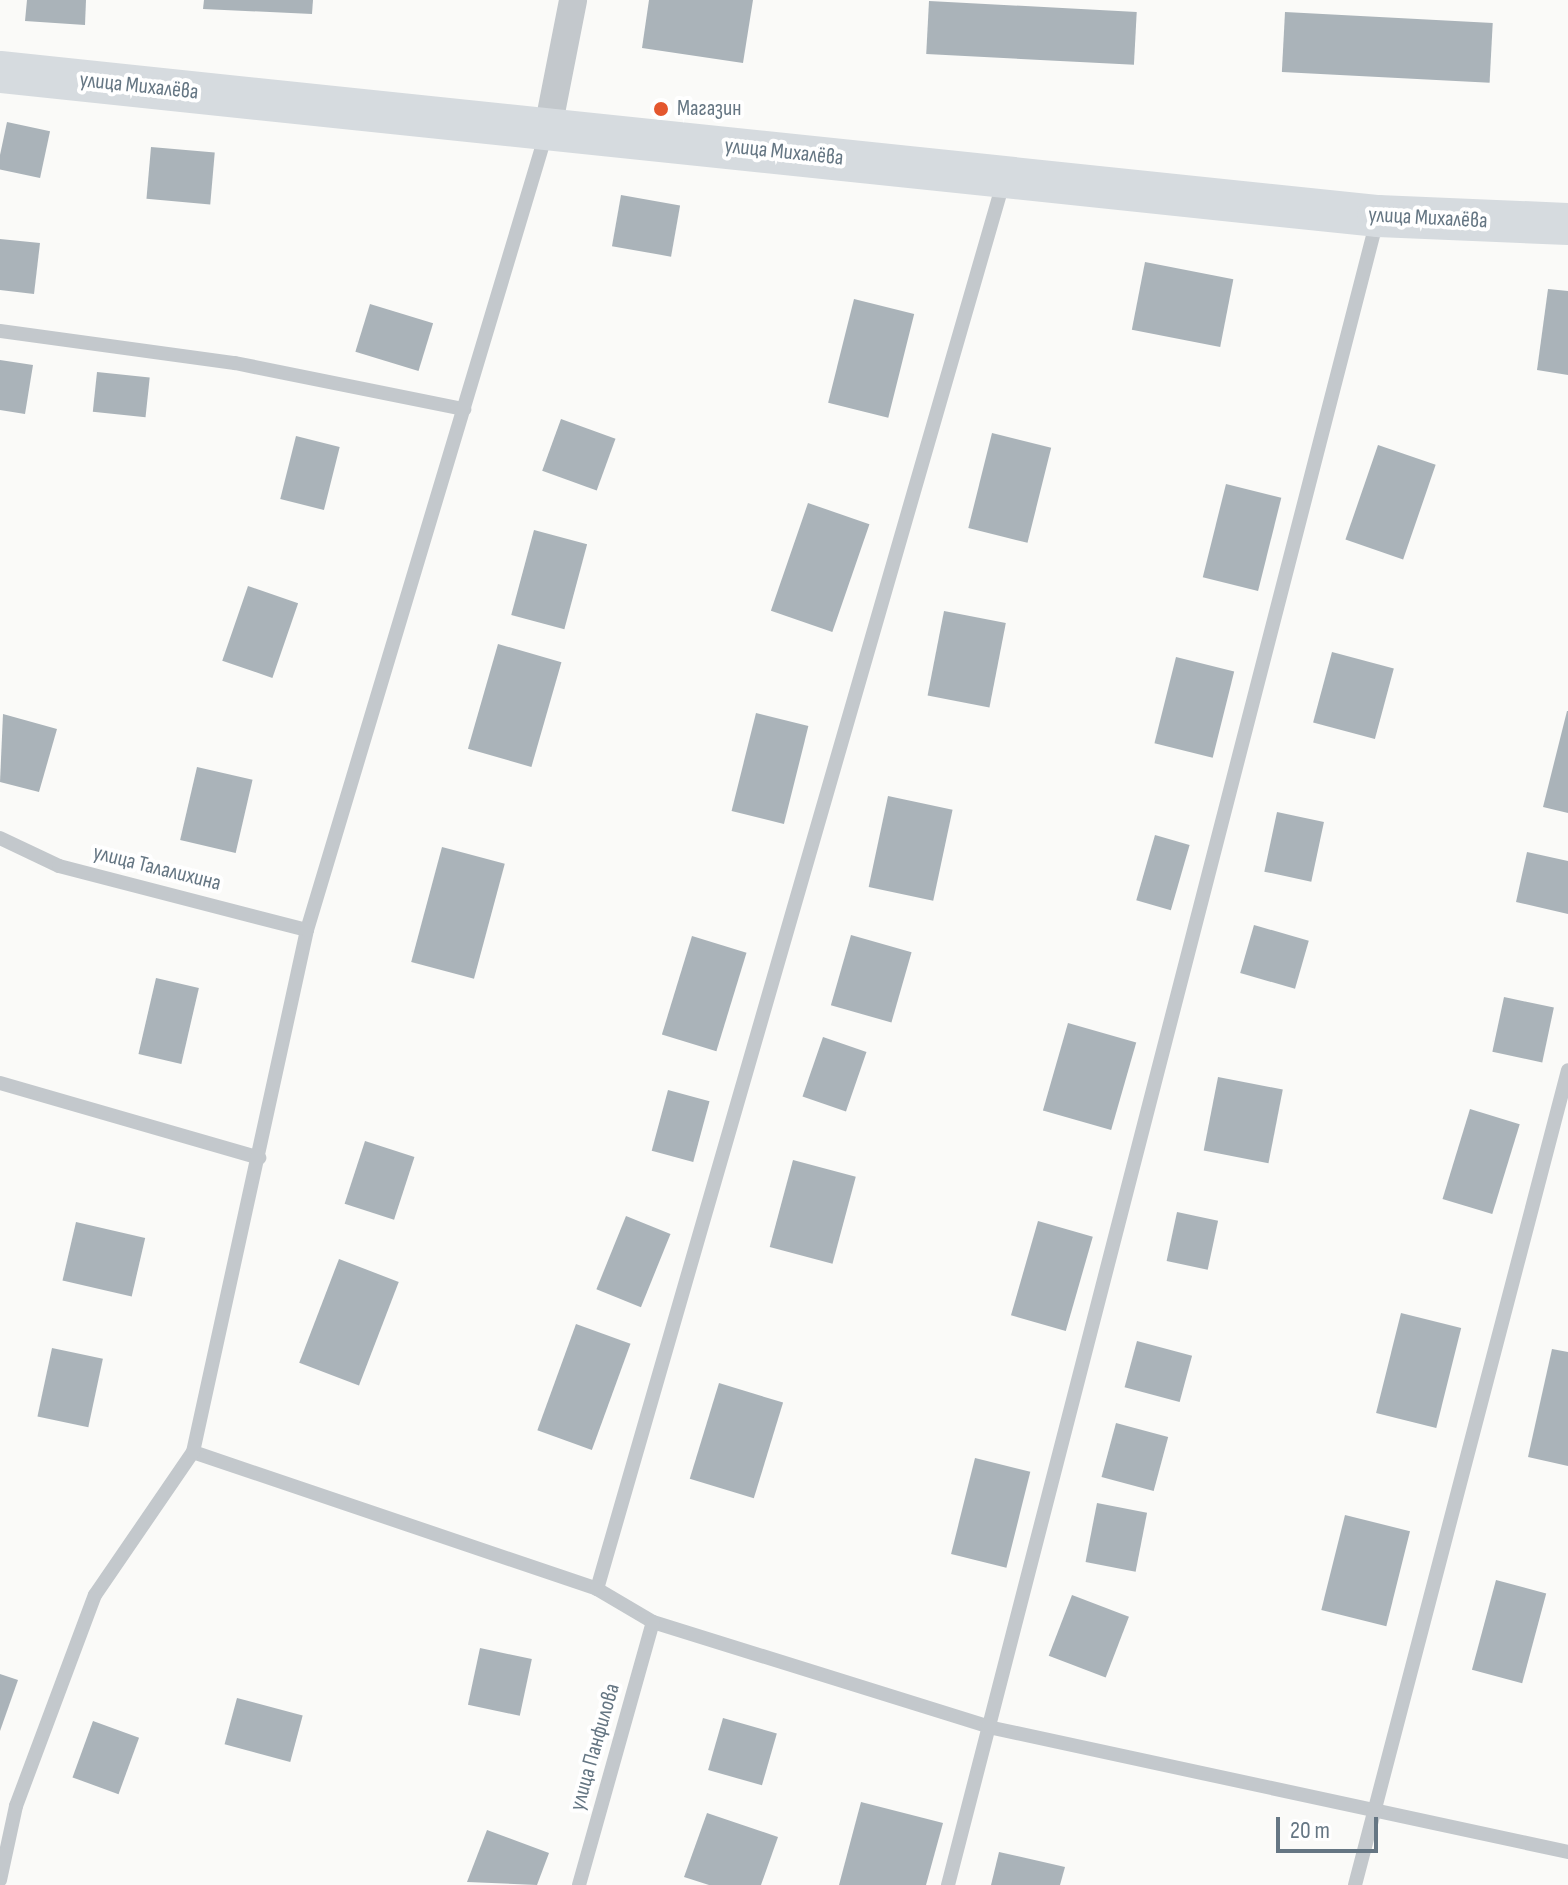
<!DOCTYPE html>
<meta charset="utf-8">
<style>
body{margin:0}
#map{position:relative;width:1568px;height:1885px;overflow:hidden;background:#fafaf8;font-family:"Sofia Sans Condensed",sans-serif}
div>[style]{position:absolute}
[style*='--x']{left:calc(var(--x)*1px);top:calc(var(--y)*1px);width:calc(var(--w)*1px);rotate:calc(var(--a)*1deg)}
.building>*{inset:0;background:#aab3b9;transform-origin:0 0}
.lane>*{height:14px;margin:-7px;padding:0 7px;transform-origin:7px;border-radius:7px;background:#c3c8cc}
.street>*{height:28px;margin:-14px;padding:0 14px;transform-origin:14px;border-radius:14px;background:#c3c8cc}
.secondary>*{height:42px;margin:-21px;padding:0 21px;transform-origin:21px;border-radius:21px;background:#d6dbdf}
.dots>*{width:22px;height:22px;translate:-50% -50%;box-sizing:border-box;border:4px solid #fff;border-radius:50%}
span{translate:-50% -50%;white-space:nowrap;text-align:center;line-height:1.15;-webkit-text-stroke:8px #fff;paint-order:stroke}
.street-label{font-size:22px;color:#657683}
.poi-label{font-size:22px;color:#657683}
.left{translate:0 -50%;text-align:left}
.scale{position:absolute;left:1276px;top:1817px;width:102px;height:36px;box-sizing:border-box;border:4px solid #657683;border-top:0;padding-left:10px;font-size:24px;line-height:28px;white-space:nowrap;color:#657683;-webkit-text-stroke:6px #fff;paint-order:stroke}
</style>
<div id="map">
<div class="building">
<div style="clip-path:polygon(27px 0,86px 0,85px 25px,25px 21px)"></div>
<div style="clip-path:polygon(204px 0,313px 0,312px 14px,203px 9px)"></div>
<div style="clip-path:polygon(649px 0,753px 0,743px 63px,642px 48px)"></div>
<div style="left:929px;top:1px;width:208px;height:53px;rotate:3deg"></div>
<div style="left:1285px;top:12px;width:208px;height:60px;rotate:3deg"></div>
<div style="left:7px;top:122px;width:44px;height:48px;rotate:12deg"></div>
<div style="left:151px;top:147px;width:64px;height:52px;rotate:5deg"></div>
<div style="left:621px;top:195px;width:60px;height:52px;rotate:10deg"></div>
<div style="clip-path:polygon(0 239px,40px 243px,34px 294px,0 290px)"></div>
<div style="left:1145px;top:262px;width:90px;height:69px;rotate:11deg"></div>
<div style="clip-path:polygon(1548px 289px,1568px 291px,1568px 375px,1537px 370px)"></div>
<div style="left:854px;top:299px;width:62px;height:107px;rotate:14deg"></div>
<div style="left:370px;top:304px;width:66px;height:50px;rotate:17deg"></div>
<div style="clip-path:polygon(0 360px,33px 365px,25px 414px,0 410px)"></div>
<div style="left:97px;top:372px;width:53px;height:40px;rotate:6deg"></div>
<div style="left:561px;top:419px;width:58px;height:55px;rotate:20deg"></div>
<div style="left:992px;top:433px;width:61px;height:98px;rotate:14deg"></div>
<div style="left:296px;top:436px;width:45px;height:65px;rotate:14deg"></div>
<div style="left:1378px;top:445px;width:61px;height:100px;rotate:19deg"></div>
<div style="left:1226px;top:484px;width:57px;height:96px;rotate:14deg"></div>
<div style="left:808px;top:503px;width:65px;height:114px;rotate:19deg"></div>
<div style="left:534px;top:530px;width:55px;height:88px;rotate:15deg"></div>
<div style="left:248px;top:586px;width:53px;height:79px;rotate:19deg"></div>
<div style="left:944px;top:611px;width:63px;height:86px;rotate:11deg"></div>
<div style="left:498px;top:644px;width:66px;height:109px;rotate:16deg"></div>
<div style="left:1332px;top:652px;width:64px;height:73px;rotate:15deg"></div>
<div style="left:1176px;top:657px;width:60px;height:89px;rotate:14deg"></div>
<div style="clip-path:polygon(1567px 711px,1568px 711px,1568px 813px,1543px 807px)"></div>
<div style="left:756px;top:713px;width:54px;height:101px;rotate:14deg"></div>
<div style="clip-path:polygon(3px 714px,57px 729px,39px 792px,0 782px)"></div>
<div style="left:197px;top:767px;width:57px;height:75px;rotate:13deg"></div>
<div style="left:888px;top:796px;width:66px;height:93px;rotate:12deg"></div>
<div style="left:1277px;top:812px;width:48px;height:61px;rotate:12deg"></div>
<div style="left:1155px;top:835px;width:36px;height:68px;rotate:16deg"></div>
<div style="left:442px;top:847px;width:65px;height:119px;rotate:15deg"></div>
<div style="clip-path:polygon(1527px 852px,1568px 861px,1568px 914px,1516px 902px)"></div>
<div style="left:1254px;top:925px;width:57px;height:50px;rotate:16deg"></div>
<div style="left:851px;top:935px;width:63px;height:73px;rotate:16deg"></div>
<div style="left:692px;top:936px;width:57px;height:103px;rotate:17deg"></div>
<div style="left:156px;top:978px;width:44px;height:78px;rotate:13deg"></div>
<div style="left:1504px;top:997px;width:51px;height:56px;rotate:12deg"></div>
<div style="left:1068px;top:1023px;width:71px;height:91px;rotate:16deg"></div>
<div style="left:823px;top:1037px;width:46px;height:63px;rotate:19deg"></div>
<div style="left:1218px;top:1077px;width:66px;height:75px;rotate:11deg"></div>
<div style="left:668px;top:1090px;width:43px;height:63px;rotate:15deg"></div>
<div style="left:1470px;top:1109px;width:52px;height:94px;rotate:17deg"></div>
<div style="left:365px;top:1141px;width:52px;height:66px;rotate:18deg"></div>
<div style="left:793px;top:1160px;width:65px;height:90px;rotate:15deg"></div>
<div style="left:1177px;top:1212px;width:42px;height:50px;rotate:12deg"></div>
<div style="left:626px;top:1216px;width:48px;height:79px;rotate:22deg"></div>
<div style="left:1038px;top:1221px;width:57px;height:98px;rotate:16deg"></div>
<div style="left:76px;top:1222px;width:71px;height:60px;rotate:13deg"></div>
<div style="left:339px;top:1259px;width:64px;height:111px;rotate:21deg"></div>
<div style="left:1401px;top:1313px;width:62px;height:103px;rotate:14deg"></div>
<div style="left:576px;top:1324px;width:58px;height:113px;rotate:20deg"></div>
<div style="left:1137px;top:1341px;width:57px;height:48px;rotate:15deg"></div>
<div style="left:52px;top:1348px;width:52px;height:70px;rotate:12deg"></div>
<div style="clip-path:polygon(1552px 1349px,1568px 1352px,1568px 1466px,1528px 1457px)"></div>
<div style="left:719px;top:1383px;width:67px;height:100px;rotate:17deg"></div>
<div style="left:1116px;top:1423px;width:54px;height:56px;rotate:15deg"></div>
<div style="left:975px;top:1458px;width:57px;height:99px;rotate:14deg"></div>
<div style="left:1097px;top:1503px;width:51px;height:60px;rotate:11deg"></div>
<div style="left:1345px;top:1515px;width:67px;height:98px;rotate:14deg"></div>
<div style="left:1496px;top:1580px;width:52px;height:93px;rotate:15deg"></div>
<div style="left:1072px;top:1595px;width:61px;height:65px;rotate:21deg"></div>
<div style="left:480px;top:1648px;width:53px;height:58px;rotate:12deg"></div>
<div style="clip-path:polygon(0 1674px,18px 1680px,0 1731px)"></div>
<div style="left:237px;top:1698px;width:68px;height:48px;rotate:15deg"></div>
<div style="left:723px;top:1718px;width:56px;height:54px;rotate:16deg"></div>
<div style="left:93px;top:1721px;width:49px;height:60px;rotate:20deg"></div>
<div style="clip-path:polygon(861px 1802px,943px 1823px,926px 1885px,839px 1885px)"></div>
<div style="clip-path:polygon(707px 1813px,778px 1837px,761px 1885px,709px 1885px,684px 1877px)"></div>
<div style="clip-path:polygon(487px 1830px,549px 1853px,537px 1885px,467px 1882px)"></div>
<div style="clip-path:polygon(999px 1852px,1065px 1867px,1060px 1885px,991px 1885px)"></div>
</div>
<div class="lane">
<div style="--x:0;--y:331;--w:237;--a:7.8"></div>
<div style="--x:235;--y:363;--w:234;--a:11.4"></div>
<div style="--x:0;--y:838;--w:65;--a:25.4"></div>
<div style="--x:59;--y:866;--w:256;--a:14.5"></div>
<div style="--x:0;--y:1083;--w:270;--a:16.1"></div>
<div style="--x:193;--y:1452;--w:427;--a:18.7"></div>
<div style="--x:597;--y:1589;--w:65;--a:30.5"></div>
<div style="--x:653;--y:1622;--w:356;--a:17.3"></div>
<div style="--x:993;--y:1728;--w:588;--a:12.17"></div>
<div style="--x:597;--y:1589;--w:1467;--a:-73.89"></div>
<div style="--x:0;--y:1880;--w:76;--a:-77.8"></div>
<div style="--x:16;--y:1806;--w:225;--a:-69.5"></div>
<div style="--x:95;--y:1595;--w:173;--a:-55.6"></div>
<div style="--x:193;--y:1452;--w:534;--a:-77.68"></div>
<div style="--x:307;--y:930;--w:831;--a:-73.29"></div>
<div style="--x:579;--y:1885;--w:273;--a:-74.3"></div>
<div style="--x:948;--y:1885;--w:1719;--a:-75.55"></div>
<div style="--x:1355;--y:1885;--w:842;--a:-75.35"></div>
</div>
<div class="street">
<div style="--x:548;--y:128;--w:130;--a:-78.9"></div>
</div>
<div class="secondary">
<div style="--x:0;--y:72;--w:1386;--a:5.97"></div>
<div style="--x:1378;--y:216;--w:190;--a:2.4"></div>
</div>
<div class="dots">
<div style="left:661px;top:109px;background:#e4572e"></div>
</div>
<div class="street-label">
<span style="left:139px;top:86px;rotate:6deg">улица Михалёва</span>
<span style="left:784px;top:152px;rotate:6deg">улица Михалёва</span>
<span style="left:1428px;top:218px;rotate:3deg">улица Михалёва</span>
<span style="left:157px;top:868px;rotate:14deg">улица Талалихина</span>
<span style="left:595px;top:1747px;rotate:-74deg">улица Панфилова</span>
</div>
<div class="poi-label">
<span class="left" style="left:677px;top:109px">Магазин</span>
</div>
<div class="scale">20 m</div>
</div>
